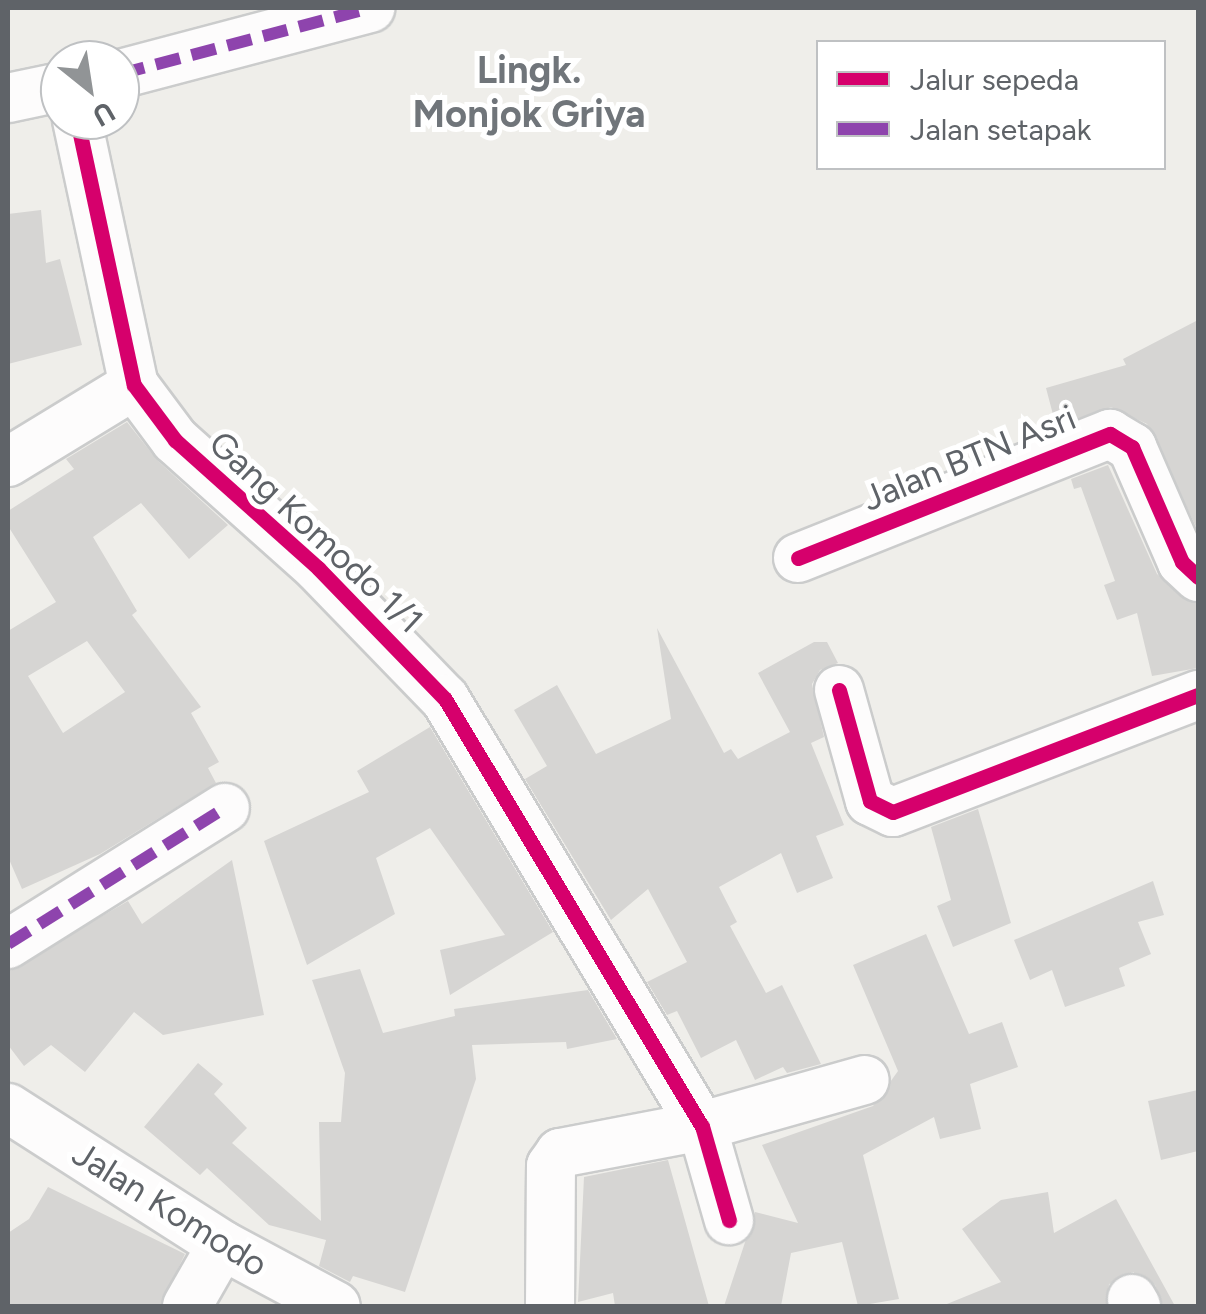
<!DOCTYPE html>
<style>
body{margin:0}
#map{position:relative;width:1206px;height:1314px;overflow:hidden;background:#efeeea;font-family:Figtree,sans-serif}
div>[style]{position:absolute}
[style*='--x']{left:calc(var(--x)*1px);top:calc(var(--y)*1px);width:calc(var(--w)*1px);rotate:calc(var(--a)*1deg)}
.building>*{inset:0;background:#d6d5d3}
.roads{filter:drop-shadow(2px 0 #cbcccc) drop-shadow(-2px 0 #cbcccc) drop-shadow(0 2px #cbcccc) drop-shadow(0 -2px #cbcccc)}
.street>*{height:48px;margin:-24px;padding:0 24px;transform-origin:24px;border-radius:24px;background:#fdfcfc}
.quiet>*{height:12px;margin-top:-6px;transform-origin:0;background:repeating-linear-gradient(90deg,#8e44ad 0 25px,transparent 0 37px)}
.cycleway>*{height:15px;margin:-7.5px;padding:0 7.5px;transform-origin:7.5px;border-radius:7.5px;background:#d6006c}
span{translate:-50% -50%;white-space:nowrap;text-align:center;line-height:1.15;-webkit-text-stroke:10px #fff;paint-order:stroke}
.street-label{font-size:35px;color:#5f6368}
.neighbourhood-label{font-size:38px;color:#70757a;font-weight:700}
.frame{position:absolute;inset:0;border:10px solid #5f6368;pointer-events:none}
.legend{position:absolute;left:816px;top:40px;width:350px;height:130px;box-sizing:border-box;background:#fff;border:2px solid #bfc1c3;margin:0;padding:12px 18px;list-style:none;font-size:30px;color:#5f6368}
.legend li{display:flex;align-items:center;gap:20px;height:50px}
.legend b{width:50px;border:2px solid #bfc1c3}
.north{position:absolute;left:40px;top:40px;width:100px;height:100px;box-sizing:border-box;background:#fff;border:2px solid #bfc1c3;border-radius:50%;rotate:150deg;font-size:28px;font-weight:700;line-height:40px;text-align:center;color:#5f6368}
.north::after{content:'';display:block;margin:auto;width:35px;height:45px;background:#919496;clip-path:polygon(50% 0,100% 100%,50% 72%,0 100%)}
</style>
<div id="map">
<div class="building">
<div style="clip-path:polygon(41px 210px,46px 263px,60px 259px,82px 345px,8px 364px,8px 214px)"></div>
<div style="clip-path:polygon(1198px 320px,1198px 531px,1147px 424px,1111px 407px,1056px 426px,1046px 388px,1126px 365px,1123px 359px)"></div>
<div style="clip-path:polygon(evenodd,127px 422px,157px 460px,228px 525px,189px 559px,141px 503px,93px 537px,137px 611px,132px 615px,201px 707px,191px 713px,219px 762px,208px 768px,216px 783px,100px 854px,22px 889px,8px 857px,8px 631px,56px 602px,8px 526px,8px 511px,74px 469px,66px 459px,127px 422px,87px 641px,125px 692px,63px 733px,28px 676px,87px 641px)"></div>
<div style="clip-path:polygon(1108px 465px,1157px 574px,1198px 604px,1198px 668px,1152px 676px,1137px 613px,1117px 620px,1104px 585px,1115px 581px,1081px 487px,1074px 489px,1071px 479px)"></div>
<div style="clip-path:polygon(657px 628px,724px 753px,731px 749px,738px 759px,790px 732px,758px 673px,814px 642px,827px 642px,838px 663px,820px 670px,812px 684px,824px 737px,811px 743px,844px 825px,816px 836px,833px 878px,797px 893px,781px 853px,719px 887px,737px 922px,730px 926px,766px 993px,782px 985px,821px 1064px,787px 1073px,783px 1067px,755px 1080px,736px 1040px,701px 1058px,677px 1011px,667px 1015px,647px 982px,687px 962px,648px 889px,611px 920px,525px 779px,547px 766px,514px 710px,557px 685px,596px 754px,671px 719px)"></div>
<div style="clip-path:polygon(430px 727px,553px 932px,450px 995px,440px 950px,505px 935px,430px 828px,376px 858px,395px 914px,307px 965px,264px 841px,369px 792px,357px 771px)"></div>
<div style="clip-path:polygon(978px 809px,1011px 923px,953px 947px,937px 906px,951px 900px,931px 827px)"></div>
<div style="clip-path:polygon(232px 860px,264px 1015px,163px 1035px,134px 1012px,85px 1072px,51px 1045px,24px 1066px,8px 1045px,8px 971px,128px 901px,142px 924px)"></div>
<div style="clip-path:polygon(1153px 881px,1164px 915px,1138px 922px,1151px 954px,1119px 968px,1125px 986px,1065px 1007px,1052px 970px,1030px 980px,1014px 940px)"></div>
<div style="clip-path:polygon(926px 934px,969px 1034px,1002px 1022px,1018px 1067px,970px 1084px,981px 1129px,940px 1139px,934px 1117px,863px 1155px,899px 1299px,858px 1306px,842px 1242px,791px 1253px,781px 1306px,724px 1306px,755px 1212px,798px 1223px,762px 1145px,873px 1106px,898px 1071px,853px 965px)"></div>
<div style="clip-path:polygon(360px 969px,383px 1033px,455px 1016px,454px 1009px,588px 990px,617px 1039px,567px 1049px,566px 1042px,472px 1045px,476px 1079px,405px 1292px,353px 1276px,350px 1282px,319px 1266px,326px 1240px,269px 1225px,207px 1168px,200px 1175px,144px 1127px,198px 1063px,223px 1084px,214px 1094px,247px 1128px,232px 1143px,321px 1221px,319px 1122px,341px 1122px,345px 1073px,312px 980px)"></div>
<div style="clip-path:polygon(1198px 1090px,1198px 1151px,1161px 1160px,1148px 1101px)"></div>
<div style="clip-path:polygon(668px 1160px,709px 1306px,615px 1306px,613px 1293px,578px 1302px,584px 1177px)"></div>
<div style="clip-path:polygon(48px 1187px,185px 1254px,160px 1306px,8px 1306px,8px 1233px,29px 1219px)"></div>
<div style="clip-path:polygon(1048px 1192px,1054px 1233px,1116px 1199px,1175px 1306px,1163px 1306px,1155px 1285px,1133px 1272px,1109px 1284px,1106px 1306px,942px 1306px,1001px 1282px,962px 1229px,1001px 1200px)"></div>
</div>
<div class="roads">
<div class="street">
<div style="--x:120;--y:74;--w:259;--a:-14.8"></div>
<div style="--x:8;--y:98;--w:53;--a:-11.9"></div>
<div style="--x:77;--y:120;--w:271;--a:77.9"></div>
<div style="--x:134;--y:385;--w:69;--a:53.3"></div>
<div style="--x:175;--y:440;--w:192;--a:41.8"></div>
<div style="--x:318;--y:568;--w:182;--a:45.9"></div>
<div style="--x:445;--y:699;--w:498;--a:59"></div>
<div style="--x:702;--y:1126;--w:98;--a:74"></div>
<div style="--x:8;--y:462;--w:148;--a:-31.4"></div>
<div style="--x:798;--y:558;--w:336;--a:-21.7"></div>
<div style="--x:1110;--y:434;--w:26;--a:31"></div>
<div style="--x:1132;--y:447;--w:125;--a:66.5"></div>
<div style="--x:1182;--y:562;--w:22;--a:43"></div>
<div style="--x:839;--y:690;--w:115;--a:74.4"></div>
<div style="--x:870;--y:801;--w:25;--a:26"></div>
<div style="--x:893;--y:812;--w:327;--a:-21"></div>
<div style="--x:8;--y:944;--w:256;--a:-32.1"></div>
<div style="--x:8;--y:1108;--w:254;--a:32.6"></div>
<div style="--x:222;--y:1245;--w:129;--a:28.2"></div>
<div style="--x:1132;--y:1299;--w:8;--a:60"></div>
<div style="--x:187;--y:1306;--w:70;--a:-60.2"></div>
<div style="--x:550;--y:1306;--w:140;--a:-89.6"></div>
<div style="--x:551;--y:1166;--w:16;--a:-55"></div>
<div style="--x:560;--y:1153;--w:145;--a:-10.8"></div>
<div style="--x:702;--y:1126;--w:169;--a:-15.8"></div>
</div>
</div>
<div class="quiet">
<div style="--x:120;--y:74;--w:259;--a:-14.8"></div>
<div style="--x:8;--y:944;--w:256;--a:-32.1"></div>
</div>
<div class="cycleway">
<div style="--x:77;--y:120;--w:271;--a:77.9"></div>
<div style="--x:134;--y:385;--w:69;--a:53.3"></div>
<div style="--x:175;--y:440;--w:192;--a:41.8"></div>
<div style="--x:318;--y:568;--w:182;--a:45.9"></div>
<div style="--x:445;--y:699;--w:498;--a:59"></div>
<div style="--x:702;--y:1126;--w:98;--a:74"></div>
<div style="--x:798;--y:558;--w:336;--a:-21.7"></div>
<div style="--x:1110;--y:434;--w:26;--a:31"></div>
<div style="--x:1132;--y:447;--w:125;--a:66.5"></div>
<div style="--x:1182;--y:562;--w:22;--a:43"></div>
<div style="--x:839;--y:690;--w:115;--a:74.4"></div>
<div style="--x:870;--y:801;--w:25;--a:26"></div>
<div style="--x:893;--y:812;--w:327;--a:-21"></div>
</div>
<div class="street-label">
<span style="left:969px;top:458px;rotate:-22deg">Jalan BTN Asri</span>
<span style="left:316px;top:532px;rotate:43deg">Gang Komodo 1/1</span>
<span style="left:170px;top:1209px;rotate:32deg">Jalan Komodo</span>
</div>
<div class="neighbourhood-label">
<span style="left:529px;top:93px">Lingk.<br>Monjok Griya</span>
</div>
<div class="frame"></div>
<ul class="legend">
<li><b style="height:12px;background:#d6006c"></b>Jalur sepeda</li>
<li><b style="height:12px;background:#8e44ad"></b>Jalan setapak</li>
</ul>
<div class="north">U</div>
</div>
